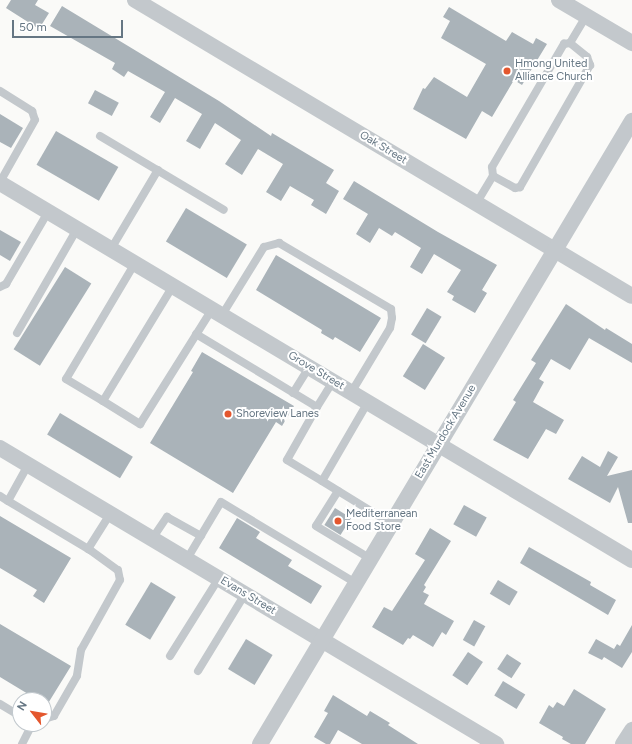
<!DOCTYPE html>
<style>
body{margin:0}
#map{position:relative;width:632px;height:744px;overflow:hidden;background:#fafaf8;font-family:Figtree,sans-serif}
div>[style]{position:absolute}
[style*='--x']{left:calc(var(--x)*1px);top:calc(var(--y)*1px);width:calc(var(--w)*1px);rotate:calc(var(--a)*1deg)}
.building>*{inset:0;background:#aab3b9;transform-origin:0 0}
.lane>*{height:8px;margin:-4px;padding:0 4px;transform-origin:4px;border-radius:4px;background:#c3c8cc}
.street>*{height:16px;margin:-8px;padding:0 8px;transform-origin:8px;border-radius:8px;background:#c3c8cc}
.dots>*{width:11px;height:11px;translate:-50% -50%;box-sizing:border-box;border:2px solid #fff;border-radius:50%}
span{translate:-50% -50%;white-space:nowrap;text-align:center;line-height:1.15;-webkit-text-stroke:4px #fff;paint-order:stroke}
.poi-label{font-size:11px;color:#657683}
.left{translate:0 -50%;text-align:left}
.street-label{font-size:11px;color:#657683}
.north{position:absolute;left:12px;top:692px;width:40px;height:40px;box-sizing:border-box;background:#fff;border:1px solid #c1c8cd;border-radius:50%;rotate:301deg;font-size:11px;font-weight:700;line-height:16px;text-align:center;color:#657683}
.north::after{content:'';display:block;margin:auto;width:14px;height:18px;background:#e4572e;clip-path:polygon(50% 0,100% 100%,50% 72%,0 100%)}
.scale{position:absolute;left:12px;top:20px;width:111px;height:18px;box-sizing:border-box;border:2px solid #657683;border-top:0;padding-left:5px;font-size:12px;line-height:14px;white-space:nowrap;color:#657683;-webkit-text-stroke:3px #fff;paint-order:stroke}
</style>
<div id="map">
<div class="building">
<div style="clip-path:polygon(11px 0,38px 0,35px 5px,49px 13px,39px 29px,6px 8px)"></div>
<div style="clip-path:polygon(62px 6px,219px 101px,271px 136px,272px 133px,334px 170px,326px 183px,339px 191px,326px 214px,311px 205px,314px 200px,290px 186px,281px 201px,266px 192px,283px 164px,258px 149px,242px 175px,225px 164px,241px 140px,215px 123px,200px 149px,186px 141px,202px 114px,175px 98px,160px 123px,150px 117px,165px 92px,128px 71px,124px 77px,112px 69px,115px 63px,50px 26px)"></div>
<div style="clip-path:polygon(449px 7px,506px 41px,512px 32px,533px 44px,536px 38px,547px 44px,522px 85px,514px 80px,492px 117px,482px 111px,466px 139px,413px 109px,423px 88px,425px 89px,434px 77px,467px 97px,486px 64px,441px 38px,450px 21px,443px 17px)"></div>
<div style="left:95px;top:90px;width:27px;height:15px;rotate:28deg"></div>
<div style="clip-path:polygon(0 114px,23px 128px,11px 148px,0 142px)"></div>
<div style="left:56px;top:131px;width:72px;height:39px;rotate:30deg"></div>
<div style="clip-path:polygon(354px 181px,438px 232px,497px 265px,482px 290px,487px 293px,475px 313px,452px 300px,454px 296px,447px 292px,461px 270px,434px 254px,422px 274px,410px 267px,421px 248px,395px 232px,392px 236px,379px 228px,370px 243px,356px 234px,368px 214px,343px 199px)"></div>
<div style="left:186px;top:208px;width:71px;height:39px;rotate:31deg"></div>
<div style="clip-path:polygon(0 230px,21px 242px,10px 261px,0 255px)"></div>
<div style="clip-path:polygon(276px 255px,381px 318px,360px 352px,335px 337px,333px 340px,321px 333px,322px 330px,256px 290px)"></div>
<div style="left:65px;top:267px;width:31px;height:97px;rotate:32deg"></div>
<div style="clip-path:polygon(566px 304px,605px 330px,606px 328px,632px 344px,632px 363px,589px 338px,570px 370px,551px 359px,539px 379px,544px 382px,533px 402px,564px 420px,556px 434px,546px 429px,528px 459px,493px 440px,516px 402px,513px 400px,536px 363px,531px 360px)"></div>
<div style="left:427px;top:308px;width:17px;height:31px;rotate:31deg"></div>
<div style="left:423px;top:344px;width:26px;height:38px;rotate:32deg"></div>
<div style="clip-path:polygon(202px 352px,294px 406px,282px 426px,276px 422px,233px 493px,150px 443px,193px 372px,191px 371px)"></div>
<div style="left:60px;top:413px;width:85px;height:25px;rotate:31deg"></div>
<div style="clip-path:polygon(608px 451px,618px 457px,607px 476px,632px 470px,632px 523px,628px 523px,618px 487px,610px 503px,568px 479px,582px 456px,600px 467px)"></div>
<div style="left:464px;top:505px;width:26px;height:22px;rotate:29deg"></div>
<div style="left:335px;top:508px;width:19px;height:20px;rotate:32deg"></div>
<div style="clip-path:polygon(0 516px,71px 558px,44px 603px,33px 596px,37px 590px,0 568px)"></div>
<div style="clip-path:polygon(237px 518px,260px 532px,256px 538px,292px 560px,288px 566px,322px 586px,311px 604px,219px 548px)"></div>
<div style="clip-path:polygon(430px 528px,451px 541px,424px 585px,426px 587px,423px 592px,429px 595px,424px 604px,454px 621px,446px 635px,442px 632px,433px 647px,413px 635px,410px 639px,408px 638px,403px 645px,372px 627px,384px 607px,392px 611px,425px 560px,415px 554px)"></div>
<div style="clip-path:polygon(529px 547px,591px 582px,590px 585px,616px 600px,608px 615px,520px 563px)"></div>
<div style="left:498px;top:580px;width:23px;height:16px;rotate:31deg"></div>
<div style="left:151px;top:582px;width:29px;height:50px;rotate:31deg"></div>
<div style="left:474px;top:620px;width:13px;height:23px;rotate:29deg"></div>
<div style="clip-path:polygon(0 624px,71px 666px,47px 705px,44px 704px,44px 700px,38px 700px,0 677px)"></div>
<div style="clip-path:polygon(632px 625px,632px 652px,622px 668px,604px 657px,602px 660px,588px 653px,596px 639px,614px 649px,617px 644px,620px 646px)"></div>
<div style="left:246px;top:639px;width:31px;height:35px;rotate:31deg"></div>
<div style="left:468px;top:652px;width:18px;height:28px;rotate:34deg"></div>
<div style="left:507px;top:654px;width:17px;height:18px;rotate:33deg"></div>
<div style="left:503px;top:681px;width:26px;height:17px;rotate:31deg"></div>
<div style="clip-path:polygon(574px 689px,606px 709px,585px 744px,571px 744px,562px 739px,563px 737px,539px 723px,549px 705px,553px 708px,557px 702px,564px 706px)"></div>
<div style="clip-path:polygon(333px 695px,367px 716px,370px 711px,390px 723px,388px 725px,418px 744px,362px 744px,338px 730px,330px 744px,326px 744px,314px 737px,328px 713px,324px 711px)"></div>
</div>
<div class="lane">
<div style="--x:570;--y:43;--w:31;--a:-59"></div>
<div style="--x:0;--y:91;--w:38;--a:32"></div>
<div style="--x:32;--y:111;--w:9;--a:72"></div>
<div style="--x:35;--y:120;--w:71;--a:119.4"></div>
<div style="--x:100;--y:136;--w:144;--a:30.8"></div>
<div style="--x:476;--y:204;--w:33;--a:-59"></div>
<div style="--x:493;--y:176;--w:9;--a:-96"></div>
<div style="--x:492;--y:167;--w:143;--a:-59.7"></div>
<div style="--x:564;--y:44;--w:6;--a:-9"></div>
<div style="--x:570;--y:43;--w:22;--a:39"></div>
<div style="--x:587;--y:57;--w:9;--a:69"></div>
<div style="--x:590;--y:65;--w:141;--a:119.8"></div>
<div style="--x:520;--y:187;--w:5;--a:169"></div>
<div style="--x:515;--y:188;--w:25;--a:-151"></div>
<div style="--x:111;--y:249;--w:92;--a:-59.3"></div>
<div style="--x:135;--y:263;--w:135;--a:120.7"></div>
<div style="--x:66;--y:379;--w:43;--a:30.7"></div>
<div style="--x:103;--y:401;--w:135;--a:-58.7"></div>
<div style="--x:0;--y:287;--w:7;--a:-27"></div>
<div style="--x:6;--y:284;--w:83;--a:-59.7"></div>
<div style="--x:222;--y:315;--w:80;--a:-58.3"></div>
<div style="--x:264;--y:247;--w:16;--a:-15"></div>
<div style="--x:279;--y:243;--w:130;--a:30.5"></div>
<div style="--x:391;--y:309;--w:9;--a:84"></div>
<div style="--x:392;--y:318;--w:10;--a:101"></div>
<div style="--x:390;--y:328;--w:76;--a:121"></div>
<div style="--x:17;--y:333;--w:120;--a:-60"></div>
<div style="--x:196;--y:334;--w:141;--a:31.1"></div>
<div style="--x:317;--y:407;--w:61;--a:119.5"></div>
<div style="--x:287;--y:460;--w:41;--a:31"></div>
<div style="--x:293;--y:393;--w:31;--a:-58"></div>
<div style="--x:103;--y:401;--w:44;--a:31.9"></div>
<div style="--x:140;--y:424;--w:136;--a:-57.9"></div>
<div style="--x:368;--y:402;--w:91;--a:120.2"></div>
<div style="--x:322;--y:481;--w:82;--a:31.6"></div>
<div style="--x:317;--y:407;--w:31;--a:-58"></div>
<div style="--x:28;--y:465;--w:41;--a:119.1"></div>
<div style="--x:8;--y:501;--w:96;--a:30.9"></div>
<div style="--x:90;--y:550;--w:34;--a:36"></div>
<div style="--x:118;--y:570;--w:10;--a:79"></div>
<div style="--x:120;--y:580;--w:80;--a:119.1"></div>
<div style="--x:81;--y:650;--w:26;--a:99"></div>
<div style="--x:77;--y:676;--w:46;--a:119.9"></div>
<div style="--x:54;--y:716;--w:10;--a:163"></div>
<div style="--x:338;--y:491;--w:41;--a:122.2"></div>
<div style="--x:316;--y:526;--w:64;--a:31"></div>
<div style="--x:0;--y:496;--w:9;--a:32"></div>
<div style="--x:152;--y:539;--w:27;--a:-56"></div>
<div style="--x:167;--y:517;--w:39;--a:29"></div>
<div style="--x:88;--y:549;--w:41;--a:-57.8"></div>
<div style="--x:187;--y:559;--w:66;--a:-59.2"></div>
<div style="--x:221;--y:502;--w:157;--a:31"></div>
<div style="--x:170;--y:656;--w:92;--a:-57.9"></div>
<div style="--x:198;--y:671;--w:90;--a:-58.6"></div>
<div style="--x:0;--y:704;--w:23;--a:31"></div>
<div style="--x:22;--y:744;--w:22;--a:-63"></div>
</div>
<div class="street">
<div style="--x:135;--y:0;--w:578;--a:30.78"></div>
<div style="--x:559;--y:0;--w:85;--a:30.5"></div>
<div style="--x:0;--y:183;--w:736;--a:30.82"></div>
<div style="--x:0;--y:448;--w:578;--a:30.83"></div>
<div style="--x:260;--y:744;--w:726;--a:-59.16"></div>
<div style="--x:623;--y:744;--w:17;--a:-57"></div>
</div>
<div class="dots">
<div style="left:507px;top:71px;background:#e4572e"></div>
<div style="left:228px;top:414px;background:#e4572e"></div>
<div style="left:338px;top:521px;background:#e4572e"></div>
</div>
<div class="poi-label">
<span class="left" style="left:515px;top:71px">Hmong United<br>Alliance Church</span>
<span class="left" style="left:236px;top:414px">Shoreview Lanes</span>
<span class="left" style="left:346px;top:521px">Mediterranean<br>Food Store</span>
</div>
<div class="street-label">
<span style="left:383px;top:148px;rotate:31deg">Oak Street</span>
<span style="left:316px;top:371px;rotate:31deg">Grove Street</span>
<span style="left:446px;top:432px;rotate:-59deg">East Murdock Avenue</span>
<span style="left:248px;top:596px;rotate:31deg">Evans Street</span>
</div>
<div class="north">N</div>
<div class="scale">50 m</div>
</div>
